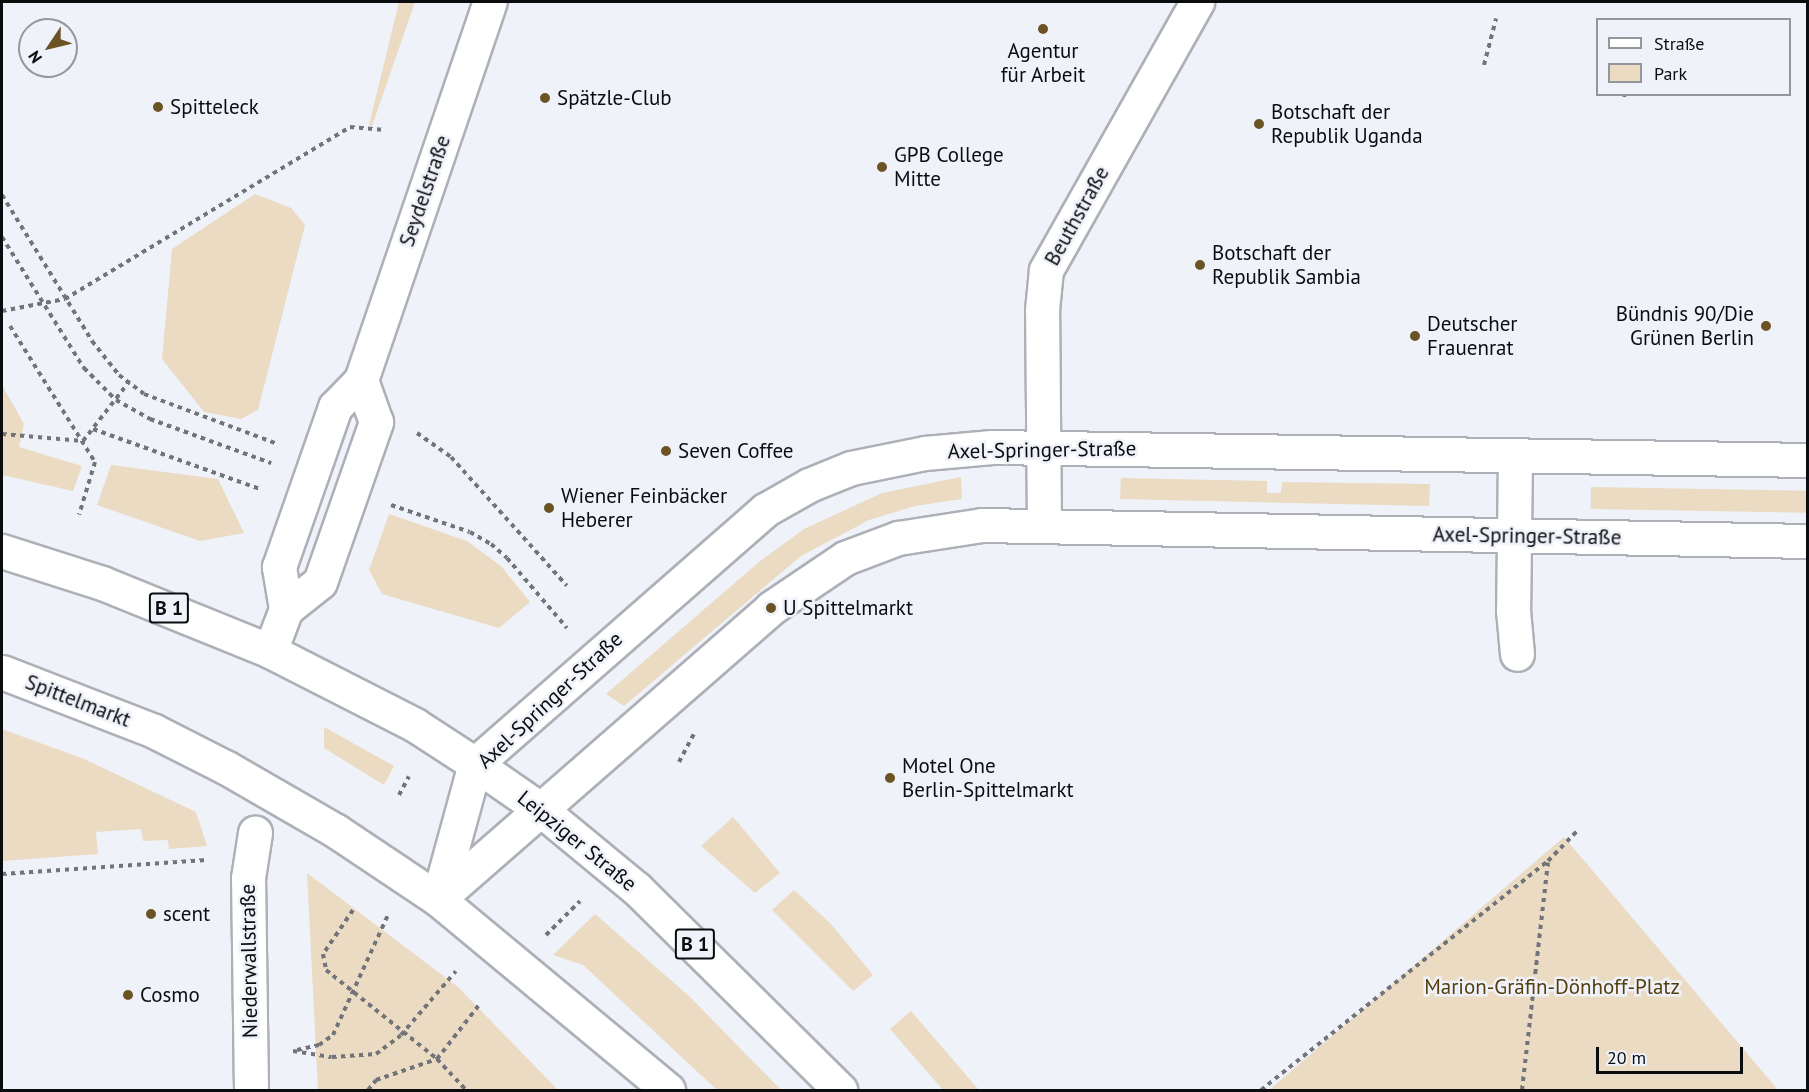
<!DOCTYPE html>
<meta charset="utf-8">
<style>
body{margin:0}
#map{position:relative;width:1809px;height:1092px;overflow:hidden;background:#eff2f9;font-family:"PT Sans",sans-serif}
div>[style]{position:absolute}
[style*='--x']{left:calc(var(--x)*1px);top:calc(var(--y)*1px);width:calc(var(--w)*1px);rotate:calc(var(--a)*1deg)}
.green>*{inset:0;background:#eadbc2;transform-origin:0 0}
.path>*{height:4px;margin-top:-2px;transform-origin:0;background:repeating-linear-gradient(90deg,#727479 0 4.5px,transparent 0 9px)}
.roads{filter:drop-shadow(2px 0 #adb0b7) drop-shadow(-2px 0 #adb0b7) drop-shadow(0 2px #adb0b7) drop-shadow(0 -2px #adb0b7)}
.minor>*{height:33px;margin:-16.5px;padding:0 16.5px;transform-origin:16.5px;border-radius:16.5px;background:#fff}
.major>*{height:33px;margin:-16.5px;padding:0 16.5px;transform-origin:16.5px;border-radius:16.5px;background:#fff}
.dots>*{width:16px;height:16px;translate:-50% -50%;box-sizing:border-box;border:3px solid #eff2f9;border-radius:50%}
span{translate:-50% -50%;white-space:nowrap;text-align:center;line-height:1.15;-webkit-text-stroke:5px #eff2f9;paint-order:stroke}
.shield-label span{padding:2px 4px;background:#eff2f9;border:2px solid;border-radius:4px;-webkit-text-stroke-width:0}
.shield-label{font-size:20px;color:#0b0c0e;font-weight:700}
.poi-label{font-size:21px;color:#0b0c0e}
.left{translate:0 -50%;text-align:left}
.right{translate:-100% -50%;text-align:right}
.street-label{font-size:21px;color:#0b0c0e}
.park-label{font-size:21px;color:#553d0c}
.frame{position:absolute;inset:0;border:3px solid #0b0c0e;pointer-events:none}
.legend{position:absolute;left:1596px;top:18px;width:195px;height:78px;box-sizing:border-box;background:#eff2f9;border:2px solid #94969b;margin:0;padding:8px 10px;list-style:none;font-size:18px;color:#0b0c0e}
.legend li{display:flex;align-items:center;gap:12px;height:30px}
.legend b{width:30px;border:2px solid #94969b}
.north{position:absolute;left:18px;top:18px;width:60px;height:60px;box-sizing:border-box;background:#eff2f9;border:2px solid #94969b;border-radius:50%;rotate:235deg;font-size:16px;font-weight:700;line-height:24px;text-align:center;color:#0b0c0e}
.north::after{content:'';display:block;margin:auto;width:21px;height:27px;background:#6c5324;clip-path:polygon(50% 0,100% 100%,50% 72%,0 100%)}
.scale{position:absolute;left:1596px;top:1047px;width:147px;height:27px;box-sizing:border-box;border:3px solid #0b0c0e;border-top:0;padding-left:8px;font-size:18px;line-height:21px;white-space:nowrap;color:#0b0c0e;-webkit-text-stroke:4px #eff2f9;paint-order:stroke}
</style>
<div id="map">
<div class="green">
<div style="clip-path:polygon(399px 2px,415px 2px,372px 126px,369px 125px)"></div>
<div style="clip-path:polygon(255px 194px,291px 208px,305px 225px,258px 410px,241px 419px,204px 412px,162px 359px,172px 249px)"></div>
<div style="clip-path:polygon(2px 385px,24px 424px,19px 447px,82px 466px,73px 491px,2px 475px)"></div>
<div style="clip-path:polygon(111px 465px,218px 479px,244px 533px,200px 541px,97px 505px)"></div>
<div style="clip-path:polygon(961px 477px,962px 499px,915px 506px,869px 520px,801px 556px,624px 706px,606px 694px,759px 562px,804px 529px,882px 493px)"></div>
<div style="clip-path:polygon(1121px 478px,1267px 481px,1267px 493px,1281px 493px,1282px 482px,1430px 484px,1429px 506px,1120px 499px)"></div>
<div style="left:1591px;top:487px;width:216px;height:22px;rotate:1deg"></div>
<div style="clip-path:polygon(389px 514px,467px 541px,501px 566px,530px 602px,499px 628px,382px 594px,369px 570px)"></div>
<div style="clip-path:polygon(324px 727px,394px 766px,384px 785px,324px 748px)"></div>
<div style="clip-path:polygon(2px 729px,84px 759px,196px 812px,207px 846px,169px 849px,168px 840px,143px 841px,141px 829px,96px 832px,98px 854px,2px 861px)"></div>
<div style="clip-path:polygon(733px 817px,780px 873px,755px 893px,701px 846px)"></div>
<div style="clip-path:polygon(1564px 837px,1778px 1090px,1269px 1090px)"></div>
<div style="clip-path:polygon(307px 873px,458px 987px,558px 1090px,318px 1090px)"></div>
<div style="clip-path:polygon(794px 890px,831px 924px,873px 975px,853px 991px,772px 910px)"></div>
<div style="clip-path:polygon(595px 914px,690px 997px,781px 1090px,717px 1090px,583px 965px,553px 955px)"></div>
<div style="clip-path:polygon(911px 1011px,979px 1090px,943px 1090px,890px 1029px)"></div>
</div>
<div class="path">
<div style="--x:1484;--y:65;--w:48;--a:-75.4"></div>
<div style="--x:1624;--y:97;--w:3;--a:-72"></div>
<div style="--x:2;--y:195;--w:172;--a:58.3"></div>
<div style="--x:92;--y:341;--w:43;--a:51.5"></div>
<div style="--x:119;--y:375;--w:31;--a:37"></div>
<div style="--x:144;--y:394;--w:143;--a:20.5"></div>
<div style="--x:2;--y:237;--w:155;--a:58"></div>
<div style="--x:84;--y:368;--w:45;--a:45"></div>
<div style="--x:116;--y:400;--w:39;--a:29"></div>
<div style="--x:150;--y:419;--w:129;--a:20"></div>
<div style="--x:2;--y:311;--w:64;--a:-10.8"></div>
<div style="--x:65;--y:299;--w:333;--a:-31.1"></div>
<div style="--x:350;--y:127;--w:35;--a:5"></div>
<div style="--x:10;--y:326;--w:160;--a:58"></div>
<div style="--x:95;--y:462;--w:55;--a:106.8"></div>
<div style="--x:93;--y:429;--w:177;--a:19.8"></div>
<div style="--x:417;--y:433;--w:42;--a:35.2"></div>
<div style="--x:451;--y:457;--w:173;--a:48"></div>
<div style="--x:2;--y:434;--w:81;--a:4.9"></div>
<div style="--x:83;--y:441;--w:75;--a:-52.1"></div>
<div style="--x:391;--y:505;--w:83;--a:18.9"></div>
<div style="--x:470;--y:532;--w:24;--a:30"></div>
<div style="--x:491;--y:544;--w:21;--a:41"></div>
<div style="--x:507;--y:558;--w:92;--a:49.4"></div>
<div style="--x:679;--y:762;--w:32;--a:-62"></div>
<div style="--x:399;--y:795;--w:21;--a:-62"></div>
<div style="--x:2;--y:874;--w:205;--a:-3.9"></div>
<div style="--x:353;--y:910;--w:53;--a:124.3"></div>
<div style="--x:323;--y:954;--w:16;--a:79"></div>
<div style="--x:326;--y:970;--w:142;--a:38.7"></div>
<div style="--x:437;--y:1059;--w:42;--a:46.9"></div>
<div style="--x:546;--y:935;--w:48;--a:-45"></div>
<div style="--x:297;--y:1050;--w:23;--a:-13"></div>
<div style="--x:319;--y:1045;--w:17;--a:-36"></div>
<div style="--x:333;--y:1035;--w:132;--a:-65.4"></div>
<div style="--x:293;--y:1051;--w:39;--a:9"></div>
<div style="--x:332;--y:1057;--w:44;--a:-3.9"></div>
<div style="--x:376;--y:1054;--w:31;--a:-37"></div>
<div style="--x:401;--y:1035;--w:84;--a:-49.3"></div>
<div style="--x:368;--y:1090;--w:13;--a:-51"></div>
<div style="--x:376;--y:1080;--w:65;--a:-19"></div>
<div style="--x:437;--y:1059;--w:68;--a:-52.1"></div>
<div style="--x:1261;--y:1090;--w:367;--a:-38.6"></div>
<div style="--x:1548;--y:861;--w:42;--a:-46"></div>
<div style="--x:1522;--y:1090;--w:229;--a:-83.5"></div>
</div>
<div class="roads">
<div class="minor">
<div style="--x:1515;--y:456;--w:154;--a:90.7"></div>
<div style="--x:1513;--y:610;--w:44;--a:84.8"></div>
<div style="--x:1044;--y:526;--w:216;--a:-90.5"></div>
<div style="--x:1042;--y:310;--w:40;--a:-84.3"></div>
<div style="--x:1046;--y:270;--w:308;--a:-60.6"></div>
<div style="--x:286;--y:609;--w:43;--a:-99.5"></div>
<div style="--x:279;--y:567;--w:170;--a:-70.7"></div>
<div style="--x:335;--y:407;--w:37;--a:-46"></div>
<div style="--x:361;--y:380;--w:399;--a:-71.2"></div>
<div style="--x:270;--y:651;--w:45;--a:-69.1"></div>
<div style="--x:286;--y:609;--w:43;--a:-38.5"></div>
<div style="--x:320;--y:582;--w:170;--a:-70.7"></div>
<div style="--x:376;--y:422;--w:45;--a:-109.7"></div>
<div style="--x:251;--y:1090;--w:212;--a:-90.8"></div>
<div style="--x:248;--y:878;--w:46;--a:-81.2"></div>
</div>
<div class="major">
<div style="--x:2;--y:551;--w:105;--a:17.7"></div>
<div style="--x:102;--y:583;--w:181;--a:22"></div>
<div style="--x:270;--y:651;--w:163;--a:27"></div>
<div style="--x:415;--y:725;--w:72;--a:33"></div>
<div style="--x:475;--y:764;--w:79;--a:34.7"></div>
<div style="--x:540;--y:809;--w:126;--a:39.5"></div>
<div style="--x:637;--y:889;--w:286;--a:44.7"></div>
<div style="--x:2;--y:672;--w:163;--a:21.2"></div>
<div style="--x:154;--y:731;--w:82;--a:26.9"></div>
<div style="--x:227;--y:768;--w:126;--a:30"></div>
<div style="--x:336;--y:831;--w:123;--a:33.7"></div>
<div style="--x:438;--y:899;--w:299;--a:39.7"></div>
<div style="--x:438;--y:899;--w:140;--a:-74.7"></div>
<div style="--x:475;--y:764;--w:386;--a:-41.2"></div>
<div style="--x:765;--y:510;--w:51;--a:-29.6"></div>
<div style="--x:809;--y:485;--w:45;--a:-22"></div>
<div style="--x:851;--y:468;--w:76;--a:-11.5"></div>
<div style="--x:925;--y:453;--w:67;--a:-5.1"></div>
<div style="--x:992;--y:447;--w:816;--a:0.91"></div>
<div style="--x:438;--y:899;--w:442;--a:-41.1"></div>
<div style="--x:771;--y:608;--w:89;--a:-34"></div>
<div style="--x:845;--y:558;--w:57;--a:-20.7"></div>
<div style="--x:898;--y:538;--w:85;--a:-8.8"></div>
<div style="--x:982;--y:525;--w:826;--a:1.11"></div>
</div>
</div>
<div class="dots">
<div style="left:1043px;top:29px;background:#6c5324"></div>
<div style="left:545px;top:98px;background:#6c5324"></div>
<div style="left:158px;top:107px;background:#6c5324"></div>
<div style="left:1259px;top:124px;background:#6c5324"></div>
<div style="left:882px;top:167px;background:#6c5324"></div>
<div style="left:1200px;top:265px;background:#6c5324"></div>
<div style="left:1766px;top:326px;background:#6c5324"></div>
<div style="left:1415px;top:336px;background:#6c5324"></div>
<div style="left:666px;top:451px;background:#6c5324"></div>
<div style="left:549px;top:508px;background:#6c5324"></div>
<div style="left:771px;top:608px;background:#6c5324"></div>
<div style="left:890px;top:778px;background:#6c5324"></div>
<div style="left:151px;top:914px;background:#6c5324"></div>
<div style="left:128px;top:995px;background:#6c5324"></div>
</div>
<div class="shield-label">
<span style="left:169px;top:608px">B 1</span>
<span style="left:695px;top:944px">B 1</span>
</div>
<div class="poi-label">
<span style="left:1043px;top:63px">Agentur<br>für Arbeit</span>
<span class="left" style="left:557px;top:98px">Spätzle-Club</span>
<span class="left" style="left:170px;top:107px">Spitteleck</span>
<span class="left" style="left:1271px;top:124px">Botschaft der<br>Republik Uganda</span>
<span class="left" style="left:894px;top:167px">GPB College<br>Mitte</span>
<span class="left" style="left:1212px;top:265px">Botschaft der<br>Republik Sambia</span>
<span class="right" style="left:1754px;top:326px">Bündnis 90/Die<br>Grünen Berlin</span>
<span class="left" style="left:1427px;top:336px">Deutscher<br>Frauenrat</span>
<span class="left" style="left:678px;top:451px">Seven Coffee</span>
<span class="left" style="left:561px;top:508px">Wiener Feinbäcker<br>Heberer</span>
<span class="left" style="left:783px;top:608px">U Spittelmarkt</span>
<span class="left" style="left:902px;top:778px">Motel One<br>Berlin-Spittelmarkt</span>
<span class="left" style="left:163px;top:914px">scent</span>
<span class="left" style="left:140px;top:995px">Cosmo</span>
</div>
<div class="street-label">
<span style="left:425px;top:191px;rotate:-71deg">Seydelstraße</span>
<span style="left:1077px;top:216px;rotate:-61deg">Beuthstraße</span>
<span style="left:1042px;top:450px;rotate:-1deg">Axel-Springer-Straße</span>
<span style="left:1527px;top:536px;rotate:1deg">Axel-Springer-Straße</span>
<span style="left:550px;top:700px;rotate:-43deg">Axel-Springer-Straße</span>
<span style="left:78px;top:701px;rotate:21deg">Spittelmarkt</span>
<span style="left:577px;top:841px;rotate:39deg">Leipziger Straße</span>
<span style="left:249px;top:961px;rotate:-91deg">Niederwallstraße</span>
</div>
<div class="park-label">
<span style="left:1552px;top:987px">Marion-Gräfin-Dönhoff-Platz</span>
</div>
<div class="frame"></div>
<ul class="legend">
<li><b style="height:8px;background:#fff"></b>Straße</li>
<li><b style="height:16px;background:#eadbc2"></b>Park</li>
</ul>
<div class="north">N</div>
<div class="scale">20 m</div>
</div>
